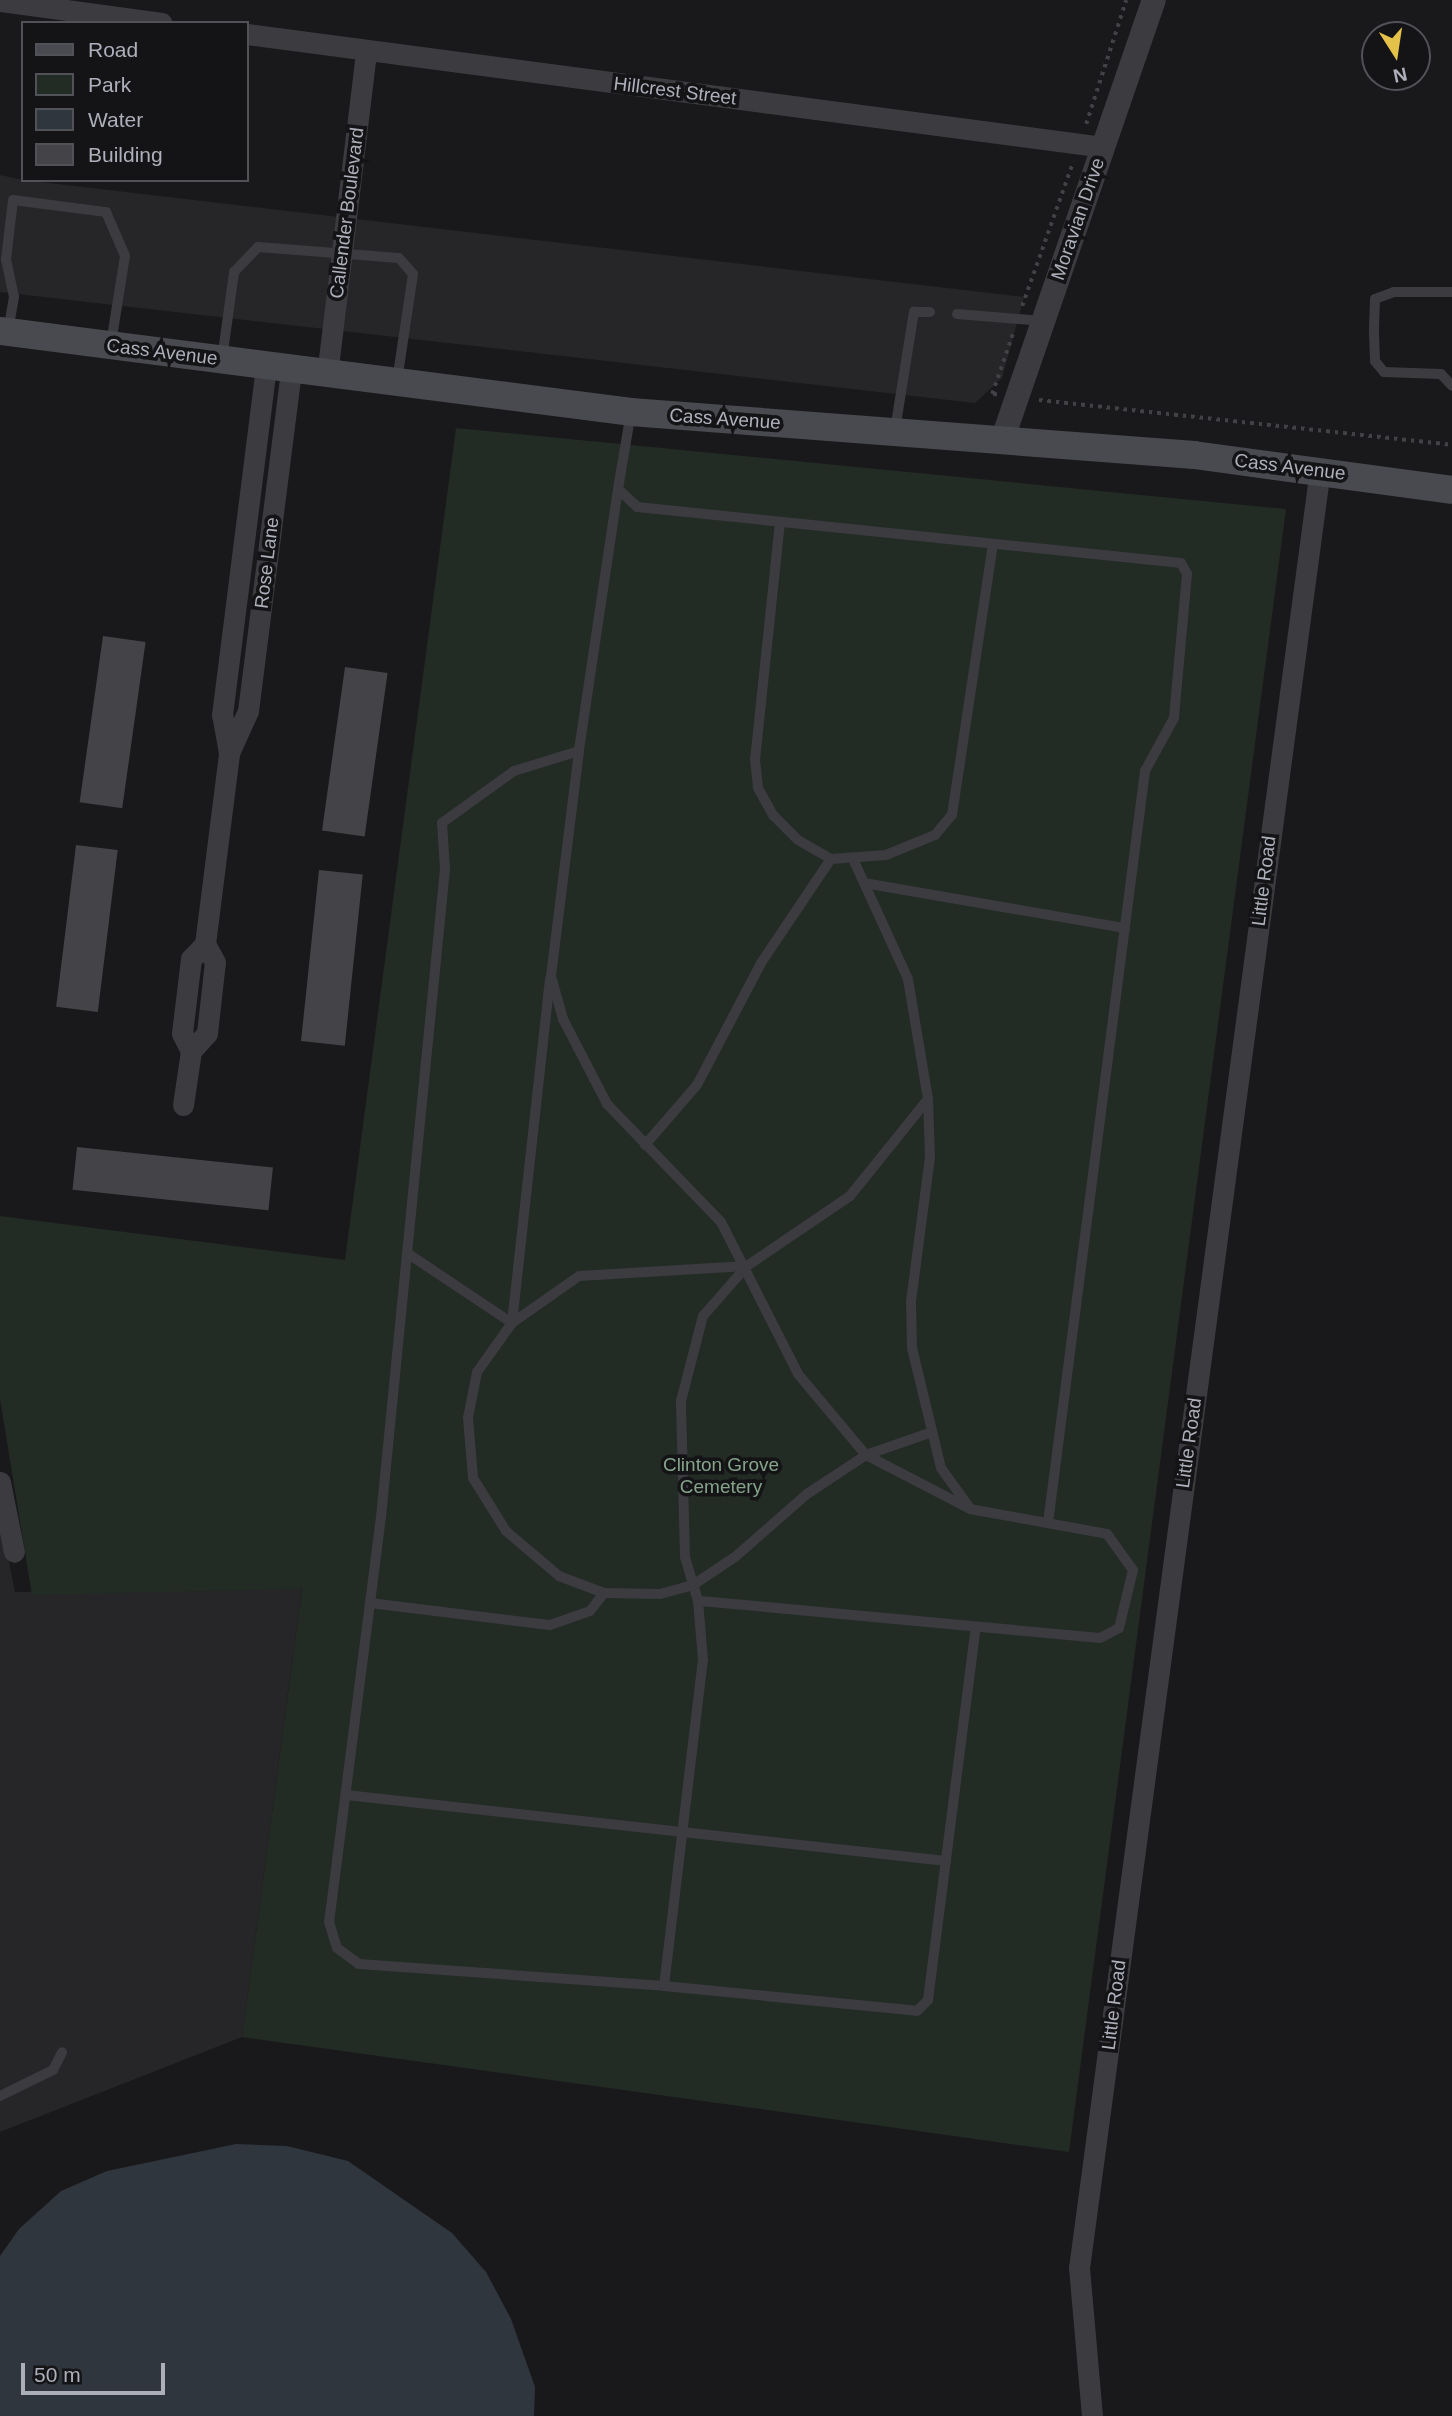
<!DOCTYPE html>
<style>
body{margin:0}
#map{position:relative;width:1452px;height:2416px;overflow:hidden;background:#19191b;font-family:Helvetica,sans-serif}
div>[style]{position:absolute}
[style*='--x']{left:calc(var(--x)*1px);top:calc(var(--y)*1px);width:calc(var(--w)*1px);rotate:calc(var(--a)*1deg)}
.built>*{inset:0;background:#262528}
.green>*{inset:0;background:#232b25}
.water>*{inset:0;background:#30363e}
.building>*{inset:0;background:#444448;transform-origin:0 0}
.path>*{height:3.5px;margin-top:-1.75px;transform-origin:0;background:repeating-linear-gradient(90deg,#414247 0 3.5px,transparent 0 8.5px)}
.service>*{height:10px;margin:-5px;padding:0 5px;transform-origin:5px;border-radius:5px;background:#3b3b40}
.minor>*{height:21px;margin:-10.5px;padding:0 10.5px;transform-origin:10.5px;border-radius:10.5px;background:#3b3b40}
.tertiary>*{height:24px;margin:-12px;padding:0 12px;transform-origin:12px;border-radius:12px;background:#3b3b40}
.secondary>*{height:28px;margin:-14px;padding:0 14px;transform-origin:14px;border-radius:14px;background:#494a50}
span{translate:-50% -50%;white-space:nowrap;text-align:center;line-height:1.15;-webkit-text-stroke:7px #141416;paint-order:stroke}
.street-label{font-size:19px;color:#adafba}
.park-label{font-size:19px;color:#85a38b}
.legend{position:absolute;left:21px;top:21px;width:228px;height:161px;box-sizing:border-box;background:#141416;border:2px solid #515258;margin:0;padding:9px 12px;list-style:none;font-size:21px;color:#adafba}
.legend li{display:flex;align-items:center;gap:14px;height:35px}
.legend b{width:35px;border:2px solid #515258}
.north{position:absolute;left:1361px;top:21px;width:70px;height:70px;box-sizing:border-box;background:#141416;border:2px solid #515258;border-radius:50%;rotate:168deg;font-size:19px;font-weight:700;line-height:28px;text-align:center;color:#adafba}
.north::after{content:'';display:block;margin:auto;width:24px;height:32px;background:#e4c249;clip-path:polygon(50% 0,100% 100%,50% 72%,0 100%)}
.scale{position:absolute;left:21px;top:2363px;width:144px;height:32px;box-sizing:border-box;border:4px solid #adafba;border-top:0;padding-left:9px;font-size:21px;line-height:24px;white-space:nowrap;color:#adafba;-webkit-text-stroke:5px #141416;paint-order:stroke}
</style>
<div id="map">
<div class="built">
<div style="clip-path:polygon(0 175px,23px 180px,1024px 297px,1002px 378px,975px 403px,0 292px)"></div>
<div style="clip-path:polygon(0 1517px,15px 1592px,302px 1588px,242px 2037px,0 2132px)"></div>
</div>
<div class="green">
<div style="clip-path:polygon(456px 428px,1286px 509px,1069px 2152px,242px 2037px,302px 1589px,32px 1595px,0 1399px,0 1216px,345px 1260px)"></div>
</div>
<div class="water">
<div style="clip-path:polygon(236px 2144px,287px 2146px,348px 2161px,452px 2233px,486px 2272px,511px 2319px,535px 2387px,534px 2416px,0 2416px,0 2256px,19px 2229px,61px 2191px,107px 2171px)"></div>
</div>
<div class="building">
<div style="left:103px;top:636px;width:43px;height:168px;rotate:8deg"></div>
<div style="left:345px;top:667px;width:43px;height:165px;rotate:8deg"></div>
<div style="left:76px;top:845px;width:42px;height:163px;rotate:7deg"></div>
<div style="left:319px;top:870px;width:44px;height:172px;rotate:6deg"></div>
<div style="left:77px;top:1147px;width:197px;height:43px;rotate:6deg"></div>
</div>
<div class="path">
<div style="--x:1086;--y:124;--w:130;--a:-72.1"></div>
<div style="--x:1022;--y:306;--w:153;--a:-70.5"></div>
<div style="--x:997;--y:395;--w:5;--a:-169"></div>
<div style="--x:992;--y:394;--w:65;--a:-71"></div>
<div style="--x:1039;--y:400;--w:415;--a:6.2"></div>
</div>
<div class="service">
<div style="--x:1452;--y:292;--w:58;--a:180"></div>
<div style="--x:1394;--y:292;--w:20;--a:160"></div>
<div style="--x:1375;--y:299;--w:33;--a:92"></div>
<div style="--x:1374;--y:332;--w:29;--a:88"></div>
<div style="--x:1375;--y:361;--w:14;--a:51"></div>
<div style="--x:1384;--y:372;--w:57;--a:2"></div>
<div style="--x:1441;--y:374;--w:16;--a:47"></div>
<div style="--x:957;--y:314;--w:86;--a:4.7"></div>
<div style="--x:8;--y:331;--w:35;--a:-80"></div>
<div style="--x:14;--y:297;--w:39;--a:-102"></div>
<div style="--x:6;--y:259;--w:59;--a:-83.2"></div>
<div style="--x:13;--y:200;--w:94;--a:7.4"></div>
<div style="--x:106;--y:212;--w:48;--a:66.6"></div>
<div style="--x:125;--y:256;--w:88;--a:99.1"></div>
<div style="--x:222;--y:359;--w:88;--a:-82.1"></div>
<div style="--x:234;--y:272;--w:35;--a:-46"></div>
<div style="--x:258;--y:247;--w:141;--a:4.5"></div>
<div style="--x:399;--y:258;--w:21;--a:49"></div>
<div style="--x:413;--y:274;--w:108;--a:98.5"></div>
<div style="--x:631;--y:412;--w:78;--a:99.6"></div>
<div style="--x:618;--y:489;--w:26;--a:43"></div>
<div style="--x:637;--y:507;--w:547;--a:5.88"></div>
<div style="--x:1181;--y:563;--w:13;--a:61"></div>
<div style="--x:1187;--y:574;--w:145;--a:95.2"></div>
<div style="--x:1174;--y:718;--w:60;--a:118.7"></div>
<div style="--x:1145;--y:771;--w:758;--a:97.35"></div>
<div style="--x:895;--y:430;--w:120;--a:-80.9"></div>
<div style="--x:914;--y:312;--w:16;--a:0"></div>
<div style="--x:618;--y:489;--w:265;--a:98.5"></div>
<div style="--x:579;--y:751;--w:68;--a:162.9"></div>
<div style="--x:514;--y:771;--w:89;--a:144.2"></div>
<div style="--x:442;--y:823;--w:46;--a:86.3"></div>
<div style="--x:445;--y:869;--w:651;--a:95.64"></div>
<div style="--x:381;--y:1517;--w:408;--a:97.3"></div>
<div style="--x:329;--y:1922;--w:27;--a:73"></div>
<div style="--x:337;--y:1948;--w:27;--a:36"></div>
<div style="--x:359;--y:1964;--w:306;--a:4.1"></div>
<div style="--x:664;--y:1986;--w:328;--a:-83.2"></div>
<div style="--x:703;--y:1660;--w:59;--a:-94.8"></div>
<div style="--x:698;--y:1601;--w:46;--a:-106.5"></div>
<div style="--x:685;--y:1557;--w:156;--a:-91.5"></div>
<div style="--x:681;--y:1401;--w:88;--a:-75.5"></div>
<div style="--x:703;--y:1316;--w:67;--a:-48.7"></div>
<div style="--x:747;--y:1266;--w:125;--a:-34.2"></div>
<div style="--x:850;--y:1196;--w:124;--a:-51.2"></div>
<div style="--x:928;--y:1099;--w:122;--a:-99.5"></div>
<div style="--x:908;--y:979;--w:130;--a:-114.6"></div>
<div style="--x:780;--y:522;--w:238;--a:96"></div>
<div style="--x:755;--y:759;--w:29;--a:84"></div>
<div style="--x:758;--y:788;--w:31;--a:61"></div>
<div style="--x:773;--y:815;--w:35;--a:45"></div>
<div style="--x:798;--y:840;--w:38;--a:30"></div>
<div style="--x:831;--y:859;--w:55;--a:-4.2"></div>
<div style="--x:886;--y:855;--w:53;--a:-22.2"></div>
<div style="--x:935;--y:835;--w:26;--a:-50"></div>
<div style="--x:952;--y:815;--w:274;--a:-81.4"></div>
<div style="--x:579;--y:751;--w:227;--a:97.1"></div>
<div style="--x:551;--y:976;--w:45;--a:74.4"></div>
<div style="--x:563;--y:1019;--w:96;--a:62.6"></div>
<div style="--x:607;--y:1104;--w:164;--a:46"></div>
<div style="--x:721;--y:1222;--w:170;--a:63.1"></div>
<div style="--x:798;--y:1374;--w:106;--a:50"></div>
<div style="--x:866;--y:1455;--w:117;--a:27.4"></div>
<div style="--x:970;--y:1509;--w:139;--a:10.3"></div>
<div style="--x:1107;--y:1534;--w:44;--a:54.2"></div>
<div style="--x:1133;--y:1570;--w:60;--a:103.6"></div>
<div style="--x:1119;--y:1628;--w:21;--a:152"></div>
<div style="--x:1100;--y:1638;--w:404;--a:-174.7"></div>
<div style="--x:864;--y:883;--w:265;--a:9.8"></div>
<div style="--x:928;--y:1099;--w:58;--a:88"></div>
<div style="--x:930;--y:1157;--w:145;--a:97.5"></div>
<div style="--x:911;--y:1301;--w:47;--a:88.8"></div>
<div style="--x:912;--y:1348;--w:123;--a:76.4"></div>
<div style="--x:941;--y:1468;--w:48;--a:54.3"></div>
<div style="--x:645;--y:1145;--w:79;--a:-49.1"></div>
<div style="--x:697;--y:1085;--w:138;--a:-62.3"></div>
<div style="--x:761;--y:963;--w:125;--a:-56.1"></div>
<div style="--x:407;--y:1253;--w:126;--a:33.7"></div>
<div style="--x:512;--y:1323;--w:346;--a:-83.7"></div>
<div style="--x:747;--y:1266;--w:168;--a:176.6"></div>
<div style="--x:579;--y:1276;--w:82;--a:145"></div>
<div style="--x:512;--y:1323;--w:60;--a:125.5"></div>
<div style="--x:477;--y:1372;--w:47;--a:101.1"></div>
<div style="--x:468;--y:1418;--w:60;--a:85.2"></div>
<div style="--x:473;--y:1478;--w:62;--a:58.1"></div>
<div style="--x:506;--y:1531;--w:70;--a:40.3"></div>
<div style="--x:559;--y:1576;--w:48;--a:20.7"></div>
<div style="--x:604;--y:1593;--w:56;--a:1"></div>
<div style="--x:660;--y:1594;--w:34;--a:-15"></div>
<div style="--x:693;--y:1585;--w:50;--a:-33.7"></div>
<div style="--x:735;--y:1557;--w:96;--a:-41.2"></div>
<div style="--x:807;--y:1494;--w:71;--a:-33.5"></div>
<div style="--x:866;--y:1455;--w:67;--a:-19.2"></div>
<div style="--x:370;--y:1603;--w:181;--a:7"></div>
<div style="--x:550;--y:1625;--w:42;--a:-19.3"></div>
<div style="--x:590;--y:1611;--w:23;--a:-52"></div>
<div style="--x:346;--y:1795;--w:604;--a:6.28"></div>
<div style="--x:664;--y:1986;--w:254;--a:5.6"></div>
<div style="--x:917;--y:2011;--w:16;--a:-45"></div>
<div style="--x:928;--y:2000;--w:376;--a:-82.7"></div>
<div style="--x:0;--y:2096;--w:59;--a:-26.1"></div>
<div style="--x:53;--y:2070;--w:20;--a:-63"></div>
</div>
<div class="minor">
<div style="--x:0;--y:1;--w:163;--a:7.7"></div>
<div style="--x:247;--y:34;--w:863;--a:7.52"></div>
<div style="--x:327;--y:375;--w:326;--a:-83.1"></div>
<div style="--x:229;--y:753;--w:46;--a:-65.7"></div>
<div style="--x:248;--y:711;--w:344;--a:-82.8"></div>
<div style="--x:191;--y:1051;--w:20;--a:-117"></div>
<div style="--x:182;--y:1033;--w:75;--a:-83.1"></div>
<div style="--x:191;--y:959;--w:21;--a:-47"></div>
<div style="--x:205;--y:944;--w:193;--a:-82.8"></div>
<div style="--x:229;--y:753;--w:39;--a:-100"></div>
<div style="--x:222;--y:715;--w:351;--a:-82.8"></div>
<div style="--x:183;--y:1105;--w:55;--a:-81.6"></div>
<div style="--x:191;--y:1051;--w:24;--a:-48"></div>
<div style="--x:207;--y:1033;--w:71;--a:-83.6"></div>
<div style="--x:215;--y:962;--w:21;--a:-119"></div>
<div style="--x:0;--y:1482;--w:71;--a:78.7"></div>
<div style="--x:1092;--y:2416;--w:149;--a:-95"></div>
<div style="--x:1079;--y:2268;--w:1814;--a:-82.37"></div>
</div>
<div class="tertiary">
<div style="--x:1003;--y:438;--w:463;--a:-71"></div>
</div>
<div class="secondary">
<div style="--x:0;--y:331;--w:636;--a:7.31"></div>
<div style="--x:631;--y:412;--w:565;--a:4.37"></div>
<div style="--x:1194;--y:455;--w:260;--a:7.7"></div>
</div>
<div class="street-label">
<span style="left:675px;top:91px;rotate:7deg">Hillcrest Street</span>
<span style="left:347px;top:213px;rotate:-83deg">Callender Boulevard</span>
<span style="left:1078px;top:219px;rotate:-71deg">Moravian Drive</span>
<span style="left:162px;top:352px;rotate:7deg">Cass Avenue</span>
<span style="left:725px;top:419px;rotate:4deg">Cass Avenue</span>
<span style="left:1290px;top:467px;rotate:7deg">Cass Avenue</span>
<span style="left:267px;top:563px;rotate:-83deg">Rose Lane</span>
<span style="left:1264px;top:881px;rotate:-83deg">Little Road</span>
<span style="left:1189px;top:1443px;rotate:-82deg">Little Road</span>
<span style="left:1114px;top:2005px;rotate:-83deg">Little Road</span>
</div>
<div class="park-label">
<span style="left:721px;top:1476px">Clinton Grove<br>Cemetery</span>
</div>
<ul class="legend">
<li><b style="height:9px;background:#494a50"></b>Road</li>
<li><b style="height:19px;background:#232b25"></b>Park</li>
<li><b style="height:19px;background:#30363e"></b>Water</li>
<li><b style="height:19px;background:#444448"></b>Building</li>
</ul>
<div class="north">N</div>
<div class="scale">50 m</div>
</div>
